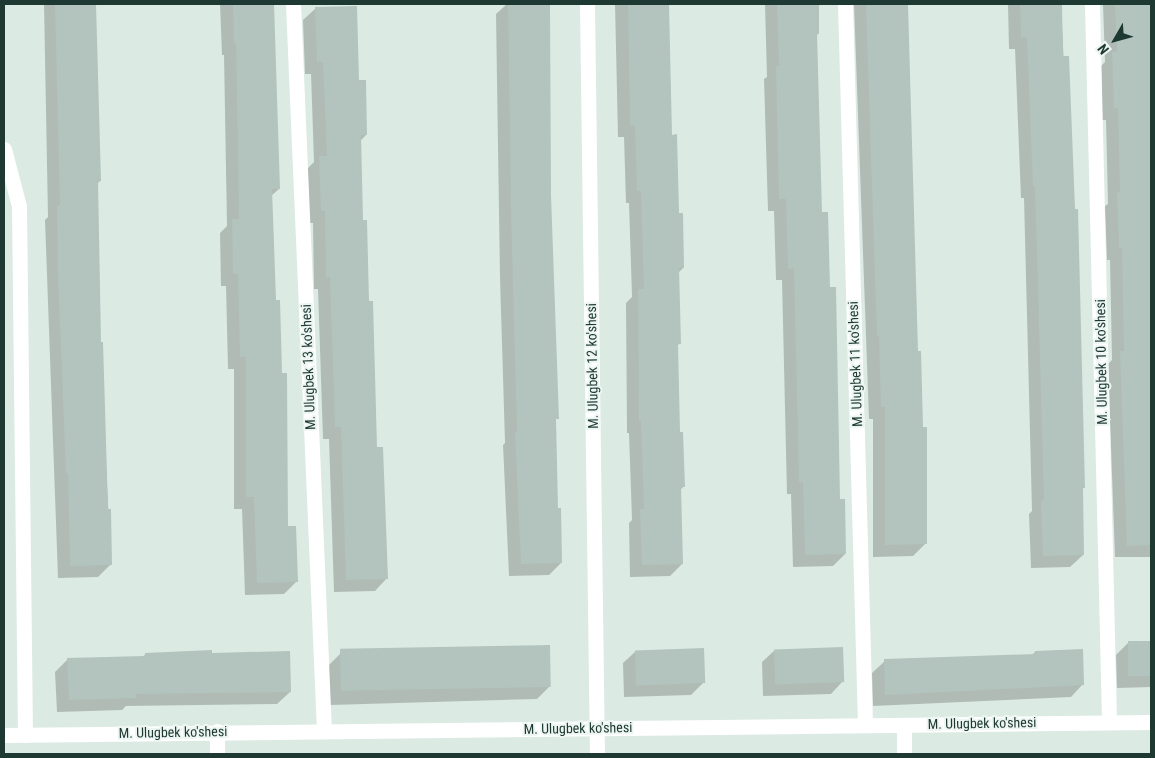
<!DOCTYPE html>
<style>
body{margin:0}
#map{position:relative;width:1155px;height:758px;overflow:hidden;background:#dceae4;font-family:"Roboto Condensed",sans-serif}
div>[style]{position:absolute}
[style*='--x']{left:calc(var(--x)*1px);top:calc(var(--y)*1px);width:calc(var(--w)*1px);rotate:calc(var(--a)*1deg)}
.shadow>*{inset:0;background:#0003}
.building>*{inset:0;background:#b2c4bd;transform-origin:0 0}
.street>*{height:15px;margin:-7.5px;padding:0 7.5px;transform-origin:7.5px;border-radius:7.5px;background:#fff}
span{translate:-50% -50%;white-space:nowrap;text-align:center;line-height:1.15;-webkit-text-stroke:4px #edf6f2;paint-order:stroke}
.street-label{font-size:14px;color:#1e3932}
.frame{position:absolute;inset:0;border:5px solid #1e3932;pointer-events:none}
.north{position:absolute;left:1090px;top:15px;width:50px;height:50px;-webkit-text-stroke:4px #edf6f2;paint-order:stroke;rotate:232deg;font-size:14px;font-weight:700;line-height:20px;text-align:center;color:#1e3932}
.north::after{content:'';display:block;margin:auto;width:18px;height:22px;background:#1e3932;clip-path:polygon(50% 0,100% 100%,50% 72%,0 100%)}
</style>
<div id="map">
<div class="shadow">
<div style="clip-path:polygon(44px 4px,95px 4px,100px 181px,97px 184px,100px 343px,111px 564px,98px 577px,58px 578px,45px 220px,48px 217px)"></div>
<div style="clip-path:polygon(220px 4px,273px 4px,279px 189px,271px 196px,275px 302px,287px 528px,297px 581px,284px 594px,245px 595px,242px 509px,234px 509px,234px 369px,228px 369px,226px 286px,221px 286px,220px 233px,227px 226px,224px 55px,222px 55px)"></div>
<div style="clip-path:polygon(507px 4px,548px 4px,550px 195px,557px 418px,555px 421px,557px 509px,561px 563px,549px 575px,509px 576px,503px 445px,505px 443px,500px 278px,496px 14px)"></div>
<div style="clip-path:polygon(615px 4px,668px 4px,670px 136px,683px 268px,678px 273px,679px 344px,677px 346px,679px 433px,683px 487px,680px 490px,682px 564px,670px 576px,630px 577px,629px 523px,632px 520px,629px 433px,627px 433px,626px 303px,632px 297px,629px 203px,626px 203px,624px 137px,618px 137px)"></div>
<div style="clip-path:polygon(765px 4px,817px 4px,818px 34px,815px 37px,820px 214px,829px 288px,839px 500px,845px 554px,833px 566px,793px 567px,791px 494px,787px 494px,782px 280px,776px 280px,774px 211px,768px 211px,764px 79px,767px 77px)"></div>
<div style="clip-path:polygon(854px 4px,907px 4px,917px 352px,926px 543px,913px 556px,873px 557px,873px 419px,869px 419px)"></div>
<div style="clip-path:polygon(1008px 4px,1061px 4px,1084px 487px,1081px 490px,1083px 555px,1070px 567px,1031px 568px,1029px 514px,1032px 511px,1024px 198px,1021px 198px,1015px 49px,1009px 49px)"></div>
<div style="clip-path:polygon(1103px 4px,1151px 4px,1151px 557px,1115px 557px,1108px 364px,1112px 360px,1110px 260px,1107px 260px,1105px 206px,1108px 204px,1106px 120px,1102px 120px,1101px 66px,1105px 62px)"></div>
<div style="clip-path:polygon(316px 8px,358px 81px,366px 135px,360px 141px,362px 222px,376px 449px,387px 578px,375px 591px,334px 592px,329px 439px,323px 439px,318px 289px,314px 289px,313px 223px,309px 223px,307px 169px,314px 162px,311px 74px,305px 74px,303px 20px)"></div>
<div style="clip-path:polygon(1151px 642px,1151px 687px,1117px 688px,1116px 655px,1128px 643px)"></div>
<div style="clip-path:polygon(775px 650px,843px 681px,831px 694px,763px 696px,762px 662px)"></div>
<div style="clip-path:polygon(636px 651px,704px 682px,691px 695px,624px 697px,623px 663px)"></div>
<div style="clip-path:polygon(1035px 652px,1083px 684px,1071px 697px,873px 706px,872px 673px,885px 661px,1032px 655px)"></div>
<div style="clip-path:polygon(341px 653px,550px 686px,537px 699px,330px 705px,328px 666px)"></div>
<div style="clip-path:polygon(146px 654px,290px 692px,277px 704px,126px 706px,122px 710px,57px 712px,55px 672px,68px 659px,142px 657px)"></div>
</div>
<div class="building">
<div style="clip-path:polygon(55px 4px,96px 4px,101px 181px,98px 181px,101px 342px,103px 342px,108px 509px,111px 509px,112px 565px,70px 566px,68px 473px,66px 473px,58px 275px,57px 206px,60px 206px)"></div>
<div style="clip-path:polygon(233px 4px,274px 4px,280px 189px,272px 189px,276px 300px,280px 300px,282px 373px,287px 373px,288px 526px,296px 526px,298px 582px,257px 583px,254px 497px,246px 497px,246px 357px,240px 357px,238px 274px,233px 274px,232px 219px,239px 219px,236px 43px,234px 43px)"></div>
<div style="clip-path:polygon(508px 4px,550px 4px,551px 195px,559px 419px,556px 419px,558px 508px,561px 508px,562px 563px,521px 564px,515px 432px,517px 432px,511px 210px)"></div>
<div style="clip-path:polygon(628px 4px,669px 4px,672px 135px,677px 134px,679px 213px,683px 213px,684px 268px,679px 268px,681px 344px,678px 344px,680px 432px,683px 432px,685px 487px,681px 487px,683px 564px,642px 565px,640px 509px,644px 509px,641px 421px,639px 421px,638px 289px,644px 289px,641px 191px,637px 191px,635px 125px,630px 125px)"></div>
<div style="clip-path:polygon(777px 4px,819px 4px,819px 34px,817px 34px,822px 212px,828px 212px,830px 287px,836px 287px,840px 499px,845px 499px,846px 554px,805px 555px,803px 482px,799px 482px,794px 268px,788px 269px,786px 199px,779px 199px,776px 66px,779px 66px)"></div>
<div style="clip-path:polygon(866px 4px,908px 4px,918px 351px,921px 351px,923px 427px,927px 427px,927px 544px,885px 545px,885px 407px,881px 407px,879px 336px,877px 336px)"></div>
<div style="clip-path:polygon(1020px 4px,1062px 4px,1063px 56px,1069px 56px,1075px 209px,1078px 209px,1085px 488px,1083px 488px,1084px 555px,1043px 556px,1041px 501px,1044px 500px,1035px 186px,1033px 186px,1027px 37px,1021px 37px)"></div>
<div style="clip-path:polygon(1115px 4px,1151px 4px,1151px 545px,1127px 546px,1120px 351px,1124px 351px,1122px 248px,1119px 248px,1117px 193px,1120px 192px,1118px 108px,1114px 108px,1112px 52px,1117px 52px)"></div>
<div style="clip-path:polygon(357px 6px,359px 80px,366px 80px,367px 135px,361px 135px,363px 220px,367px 220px,369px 301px,373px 301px,377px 447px,383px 447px,388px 579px,346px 580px,341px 427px,335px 427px,330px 277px,326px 277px,325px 211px,321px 211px,319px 156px,327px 156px,323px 62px,317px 62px,315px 7px)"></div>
<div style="left:1151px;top:641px;width:35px;height:23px;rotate:90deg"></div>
<div style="left:550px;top:645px;width:42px;height:210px;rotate:89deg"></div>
<div style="left:843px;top:647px;width:35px;height:69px;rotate:88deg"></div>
<div style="left:704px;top:648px;width:35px;height:69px;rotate:88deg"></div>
<div style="clip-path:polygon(1083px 649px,1084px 685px,885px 695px,884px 659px,1035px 654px,1035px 651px)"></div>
<div style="clip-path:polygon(212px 650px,212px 653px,290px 651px,291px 692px,136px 694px,136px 698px,69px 700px,67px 658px,145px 656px,145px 653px)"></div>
</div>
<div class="street">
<div style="--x:293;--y:4;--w:728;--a:87.56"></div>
<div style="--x:587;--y:4;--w:750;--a:89.24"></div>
<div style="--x:845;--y:4;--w:720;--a:88.41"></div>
<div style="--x:1092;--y:4;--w:717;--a:88.64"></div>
<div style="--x:4;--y:149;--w:59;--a:75.3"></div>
<div style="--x:19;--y:206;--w:529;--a:89.35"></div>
<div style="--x:904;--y:725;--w:29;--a:90"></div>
<div style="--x:217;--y:731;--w:23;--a:90"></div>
<div style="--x:4;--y:735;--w:1147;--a:-0.65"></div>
</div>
<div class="street-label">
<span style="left:1101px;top:362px;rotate:-91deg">M. Ulugbek 10 ko'shesi</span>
<span style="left:855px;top:364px;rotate:-92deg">M. Ulugbek 11 ko'shesi</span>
<span style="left:592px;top:366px;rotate:-91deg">M. Ulugbek 12 ko'shesi</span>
<span style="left:308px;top:367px;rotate:-92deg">M. Ulugbek 13 ko'shesi</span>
<span style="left:982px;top:723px;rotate:-1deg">M. Ulugbek ko'shesi</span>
<span style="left:578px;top:728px;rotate:-1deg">M. Ulugbek ko'shesi</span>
<span style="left:173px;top:732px;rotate:-1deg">M. Ulugbek ko'shesi</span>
</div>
<div class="frame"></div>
<div class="north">N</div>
</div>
